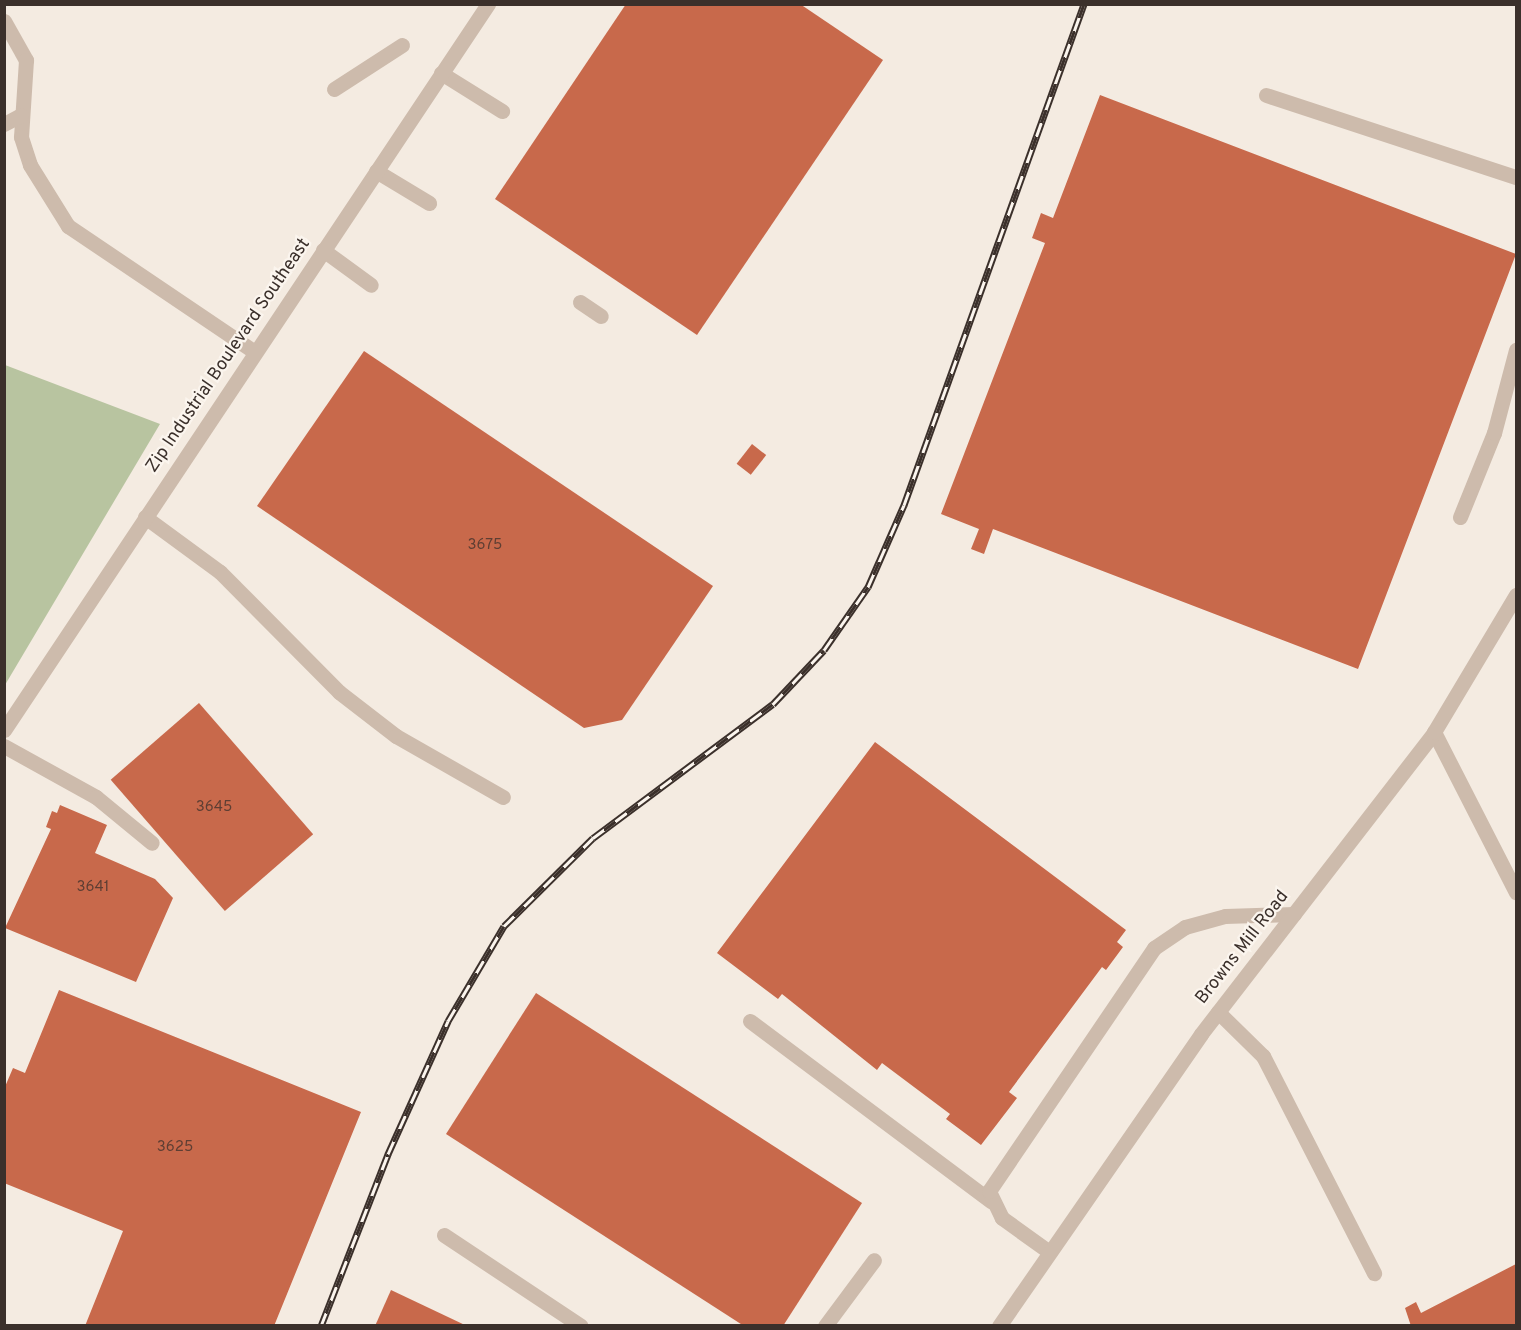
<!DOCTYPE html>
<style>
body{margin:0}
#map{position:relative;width:1521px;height:1330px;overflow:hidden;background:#f4ebe1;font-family:Overpass,sans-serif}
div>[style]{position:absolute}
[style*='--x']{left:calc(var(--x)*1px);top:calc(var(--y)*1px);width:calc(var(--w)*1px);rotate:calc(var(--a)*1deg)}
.green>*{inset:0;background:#b8c4a0}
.building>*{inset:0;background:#c8694b;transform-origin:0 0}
.service>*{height:15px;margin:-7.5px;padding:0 7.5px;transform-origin:7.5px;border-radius:7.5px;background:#cdbbac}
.minor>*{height:15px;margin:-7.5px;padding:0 7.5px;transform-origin:7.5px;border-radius:7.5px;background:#cdbbac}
.tertiary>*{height:15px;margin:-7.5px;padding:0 7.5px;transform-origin:7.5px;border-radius:7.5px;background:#cdbbac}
.rail>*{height:7px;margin-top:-3.5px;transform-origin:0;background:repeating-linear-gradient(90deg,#fbf5ee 0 14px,#3b302b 0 28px);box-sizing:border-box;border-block:2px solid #3b302b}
span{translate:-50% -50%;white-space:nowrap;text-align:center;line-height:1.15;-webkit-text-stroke:4.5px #fbf5ee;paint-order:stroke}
.number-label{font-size:15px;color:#5e3e33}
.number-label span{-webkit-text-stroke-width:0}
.street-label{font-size:18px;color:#3b302b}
.frame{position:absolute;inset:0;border:6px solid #3b302b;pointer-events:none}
</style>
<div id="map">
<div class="green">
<div style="clip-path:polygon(5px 365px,160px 424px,5px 685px,4px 365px)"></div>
</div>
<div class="building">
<div style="clip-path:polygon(626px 4px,800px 4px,883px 60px,697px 335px,495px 199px)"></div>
<div style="clip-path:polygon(1100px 95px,1516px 254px,1358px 669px,993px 529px,984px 554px,971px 549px,979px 529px,941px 514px,1045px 243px,1032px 238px,1041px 213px,1053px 218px)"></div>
<div style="clip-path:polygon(364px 351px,713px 586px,622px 720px,584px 728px,257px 506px)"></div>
<div style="left:752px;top:444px;width:18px;height:25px;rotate:38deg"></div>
<div style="left:199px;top:703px;width:174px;height:117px;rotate:49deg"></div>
<div style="clip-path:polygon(875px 742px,1126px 930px,1117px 942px,1123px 947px,1106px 970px,1102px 967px,1009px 1092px,1017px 1098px,981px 1145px,946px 1119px,950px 1114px,882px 1063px,877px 1070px,782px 994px,778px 999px,717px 953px)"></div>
<div style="clip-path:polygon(60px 805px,107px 825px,95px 853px,155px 879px,173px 898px,136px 982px,5px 928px,51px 829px,46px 827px,52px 811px,57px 813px)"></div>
<div style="clip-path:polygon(59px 990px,361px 1112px,274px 1326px,85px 1326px,123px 1231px,4px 1183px,4px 1089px,13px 1068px,25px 1073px)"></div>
<div style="clip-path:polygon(536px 993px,862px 1203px,783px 1326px,744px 1326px,446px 1134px)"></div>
<div style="clip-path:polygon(1516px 1264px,1516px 1326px,1411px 1326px,1405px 1308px,1416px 1302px,1421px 1313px)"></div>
<div style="clip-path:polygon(391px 1290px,467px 1326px,375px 1326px)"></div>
</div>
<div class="service">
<div style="--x:4;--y:21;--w:45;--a:60.6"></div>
<div style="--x:26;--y:60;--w:77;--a:93.7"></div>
<div style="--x:21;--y:137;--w:29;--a:72"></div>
<div style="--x:30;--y:165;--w:72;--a:58.1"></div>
<div style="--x:68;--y:226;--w:225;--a:34"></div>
<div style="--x:441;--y:73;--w:72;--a:31.9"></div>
<div style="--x:334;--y:89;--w:81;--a:-32.9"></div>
<div style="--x:1266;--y:95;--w:263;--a:18.2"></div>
<div style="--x:4;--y:124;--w:19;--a:-28"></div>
<div style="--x:376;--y:171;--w:62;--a:31.1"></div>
<div style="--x:323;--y:250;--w:59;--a:36.1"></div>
<div style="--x:580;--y:302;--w:25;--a:34"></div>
<div style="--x:145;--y:517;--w:93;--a:36.3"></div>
<div style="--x:220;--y:572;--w:169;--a:45.2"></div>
<div style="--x:339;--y:692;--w:72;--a:37.7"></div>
<div style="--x:396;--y:736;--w:123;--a:29.7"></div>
<div style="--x:1460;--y:517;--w:91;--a:-68"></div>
<div style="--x:1494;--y:433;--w:86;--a:-75.2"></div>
<div style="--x:4;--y:746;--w:105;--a:29"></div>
<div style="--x:96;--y:797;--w:72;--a:39.4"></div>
<div style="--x:1218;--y:1012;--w:63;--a:44.4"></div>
<div style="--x:1263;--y:1056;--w:244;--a:62.9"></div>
<div style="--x:750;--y:1021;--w:301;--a:36.8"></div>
<div style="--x:444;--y:1235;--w:164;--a:33.6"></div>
<div style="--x:1048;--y:1251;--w:57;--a:-144.3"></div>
<div style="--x:1002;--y:1218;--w:30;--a:-116"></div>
<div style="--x:989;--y:1191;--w:294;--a:-55.8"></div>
<div style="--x:1154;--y:948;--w:37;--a:-34"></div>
<div style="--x:1185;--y:927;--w:41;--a:-15.4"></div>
<div style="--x:1225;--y:916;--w:69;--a:-1.7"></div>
<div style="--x:825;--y:1326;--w:82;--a:-53.4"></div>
</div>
<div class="minor">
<div style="--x:4;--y:730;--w:873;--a:-56.31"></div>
<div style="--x:1434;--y:732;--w:180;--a:62.9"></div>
</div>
<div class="tertiary">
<div style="--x:999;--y:1326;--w:355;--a:-55.3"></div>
<div style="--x:1201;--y:1034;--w:381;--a:-52.3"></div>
<div style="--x:1434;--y:732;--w:160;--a:-59.1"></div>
</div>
<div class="rail">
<div style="--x:321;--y:1326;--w:185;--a:-68.7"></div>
<div style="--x:388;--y:1154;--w:146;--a:-65.7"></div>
<div style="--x:448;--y:1021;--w:110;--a:-59.5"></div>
<div style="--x:504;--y:926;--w:125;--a:-44.7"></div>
<div style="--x:593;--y:838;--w:224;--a:-36.7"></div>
<div style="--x:773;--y:704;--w:74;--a:-46.6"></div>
<div style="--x:824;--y:650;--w:77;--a:-55.1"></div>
<div style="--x:868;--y:587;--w:90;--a:-66.3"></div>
<div style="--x:904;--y:505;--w:532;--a:-70.24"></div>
</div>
<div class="number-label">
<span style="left:485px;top:546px">3675</span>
<span style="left:214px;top:808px">3645</span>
<span style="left:93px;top:888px">3641</span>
<span style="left:175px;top:1148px">3625</span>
</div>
<div class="street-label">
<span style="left:229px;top:356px;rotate:-56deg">Zip Industrial Boulevard Southeast</span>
<span style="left:1243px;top:948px;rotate:-52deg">Browns Mill Road</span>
</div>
<div class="frame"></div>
</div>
